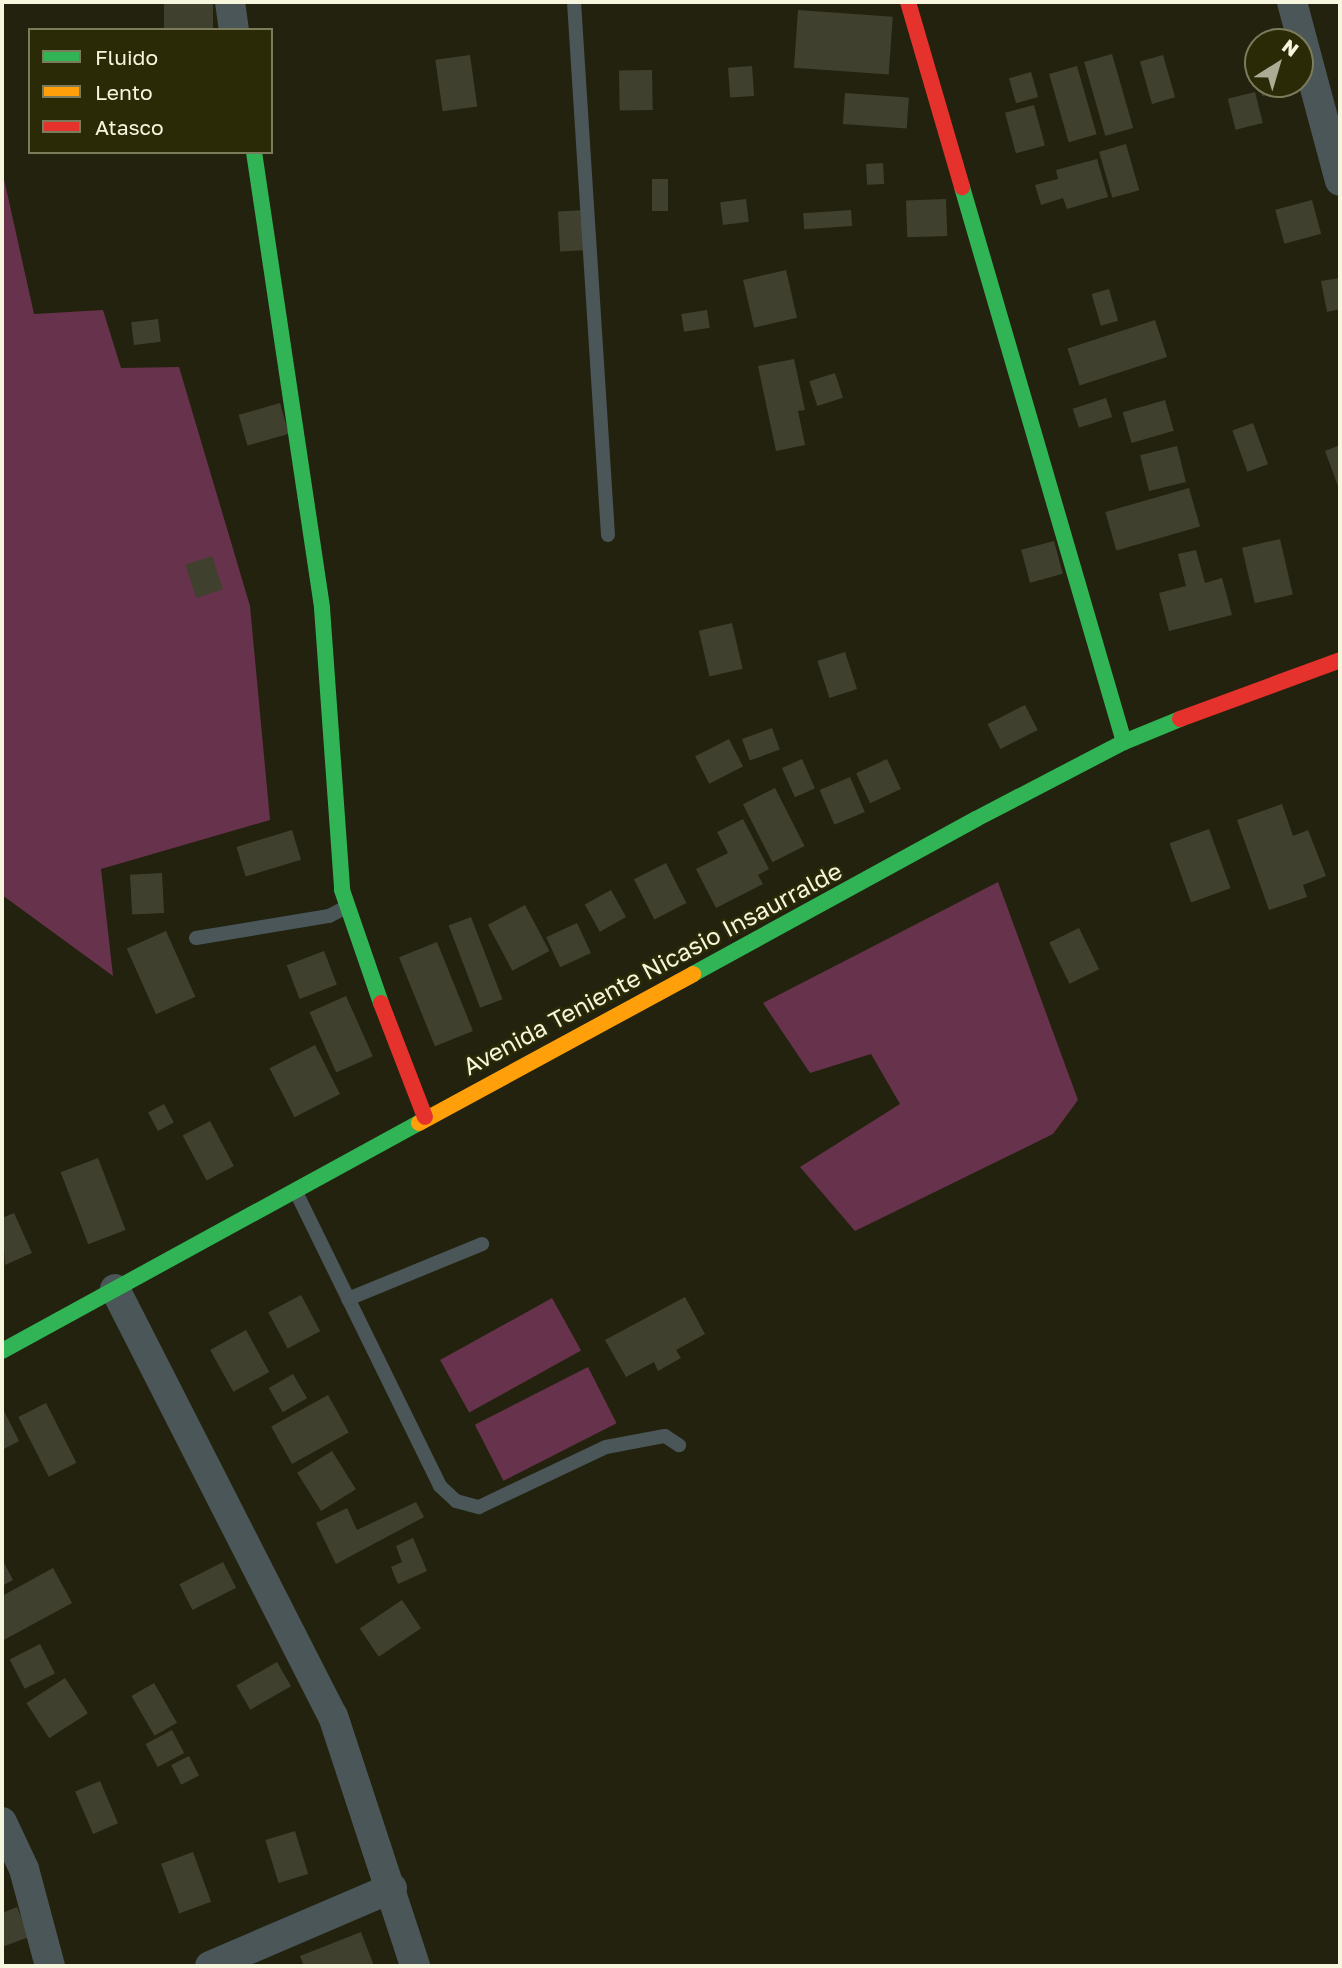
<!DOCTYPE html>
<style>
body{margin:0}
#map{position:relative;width:1342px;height:1968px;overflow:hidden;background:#22220e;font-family:"Golos Text",sans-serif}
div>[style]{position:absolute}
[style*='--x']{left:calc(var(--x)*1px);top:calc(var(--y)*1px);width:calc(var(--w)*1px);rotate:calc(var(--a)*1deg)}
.green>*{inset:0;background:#67324b;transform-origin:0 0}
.building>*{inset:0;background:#40402e;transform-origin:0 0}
.lane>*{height:14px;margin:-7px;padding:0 7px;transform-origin:7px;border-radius:7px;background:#4a5658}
.street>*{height:30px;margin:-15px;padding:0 15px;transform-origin:15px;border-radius:15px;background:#4a5658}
.fast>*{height:16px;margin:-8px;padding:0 8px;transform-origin:8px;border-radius:8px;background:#30b455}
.slow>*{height:16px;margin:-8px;padding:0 8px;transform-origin:8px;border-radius:8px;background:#ff9f0a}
.jam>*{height:16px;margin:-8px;padding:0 8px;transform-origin:8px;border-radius:8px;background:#e5322d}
span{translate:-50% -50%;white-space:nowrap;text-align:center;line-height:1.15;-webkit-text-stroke:5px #2a2a06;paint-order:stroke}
.street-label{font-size:24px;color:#f5f6dd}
.frame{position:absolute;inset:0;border:4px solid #f5f6dd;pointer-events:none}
.legend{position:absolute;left:28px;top:28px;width:245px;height:126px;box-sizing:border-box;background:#2a2a06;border:2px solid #7b7c5c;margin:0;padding:9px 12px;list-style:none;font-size:21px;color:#f5f6dd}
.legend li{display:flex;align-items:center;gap:14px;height:35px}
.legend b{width:35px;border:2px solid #7b7c5c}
.north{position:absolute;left:1244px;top:28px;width:70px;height:70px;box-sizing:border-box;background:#2a2a06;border:2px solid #7b7c5c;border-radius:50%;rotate:37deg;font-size:19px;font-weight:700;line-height:28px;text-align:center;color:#f5f6dd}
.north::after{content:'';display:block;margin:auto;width:24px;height:32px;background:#abac95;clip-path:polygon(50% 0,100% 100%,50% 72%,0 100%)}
</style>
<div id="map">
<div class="green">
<div style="clip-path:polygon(2px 170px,34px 314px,103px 310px,121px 368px,179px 367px,250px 606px,270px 820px,101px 869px,113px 976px,2px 895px)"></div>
<div style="clip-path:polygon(998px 882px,1078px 1100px,1053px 1134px,855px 1231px,800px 1167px,900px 1104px,871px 1054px,810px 1073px,763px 1003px)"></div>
<div style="left:552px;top:1298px;width:60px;height:128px;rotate:61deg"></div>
<div style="left:588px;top:1367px;width:63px;height:127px;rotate:63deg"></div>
</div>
<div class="building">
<div style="left:164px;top:2px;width:49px;height:28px"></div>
<div style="left:798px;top:10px;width:95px;height:58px;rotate:4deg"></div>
<div style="left:1112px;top:54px;width:77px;height:29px;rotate:74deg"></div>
<div style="left:470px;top:55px;width:52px;height:35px;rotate:82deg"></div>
<div style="left:1163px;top:55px;width:44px;height:24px;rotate:74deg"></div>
<div style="left:752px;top:66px;width:30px;height:24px;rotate:86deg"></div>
<div style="left:1077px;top:66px;width:71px;height:29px;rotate:74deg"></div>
<div style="left:652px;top:70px;width:40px;height:33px;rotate:89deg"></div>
<div style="left:1031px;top:72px;width:26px;height:23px;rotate:74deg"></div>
<div style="clip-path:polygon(1260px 84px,1296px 84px,1297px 90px,1262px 96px)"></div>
<div style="left:1255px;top:92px;width:32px;height:28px;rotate:76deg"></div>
<div style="left:845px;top:93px;width:64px;height:31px;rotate:4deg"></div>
<div style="left:1034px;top:105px;width:42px;height:30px;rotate:75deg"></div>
<div style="left:1126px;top:144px;width:48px;height:28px;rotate:74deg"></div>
<div style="clip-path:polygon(1097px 159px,1108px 197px,1067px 209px,1063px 198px,1041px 205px,1035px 185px,1058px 179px,1056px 170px)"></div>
<div style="left:883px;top:163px;width:21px;height:17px;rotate:87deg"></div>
<div style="left:652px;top:179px;width:16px;height:32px"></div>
<div style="left:746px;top:199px;width:23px;height:26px;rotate:83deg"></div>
<div style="left:946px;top:199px;width:37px;height:40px;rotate:88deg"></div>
<div style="left:1312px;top:200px;width:35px;height:38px;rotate:75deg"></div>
<div style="left:586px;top:210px;width:40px;height:28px;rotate:87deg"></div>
<div style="left:851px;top:210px;width:16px;height:48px;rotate:86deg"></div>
<div style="left:786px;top:270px;width:49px;height:44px;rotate:77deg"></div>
<div style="clip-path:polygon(1340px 278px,1340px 309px,1327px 312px,1321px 281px)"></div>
<div style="left:1109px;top:289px;width:33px;height:18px;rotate:74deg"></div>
<div style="left:707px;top:310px;width:18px;height:26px;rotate:81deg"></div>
<div style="left:158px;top:319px;width:23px;height:27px;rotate:83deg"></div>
<div style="left:1155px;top:320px;width:39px;height:92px;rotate:72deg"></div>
<div style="clip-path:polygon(794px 359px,805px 410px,798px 411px,805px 445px,776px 451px,758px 366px)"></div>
<div style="left:835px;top:373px;width:26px;height:27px;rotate:72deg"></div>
<div style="left:1106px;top:398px;width:20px;height:35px;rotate:72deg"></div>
<div style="left:1165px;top:400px;width:32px;height:44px;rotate:74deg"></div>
<div style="left:280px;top:403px;width:32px;height:43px;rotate:74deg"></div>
<div style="left:1253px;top:423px;width:44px;height:22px;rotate:70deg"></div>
<div style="clip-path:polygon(1340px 445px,1340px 485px,1338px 486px,1325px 451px)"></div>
<div style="left:1177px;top:446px;width:37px;height:38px;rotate:76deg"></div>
<div style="left:1189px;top:488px;width:40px;height:87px;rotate:74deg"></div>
<div style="left:1280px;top:539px;width:57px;height:39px;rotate:77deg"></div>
<div style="left:1054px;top:541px;width:34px;height:34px;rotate:75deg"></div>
<div style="clip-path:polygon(1196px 550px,1205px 583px,1222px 578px,1232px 615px,1169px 631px,1159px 593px,1186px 586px,1178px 554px)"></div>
<div style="left:212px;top:556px;width:35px;height:28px;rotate:72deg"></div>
<div style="left:732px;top:623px;width:47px;height:34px;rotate:77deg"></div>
<div style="left:845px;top:652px;width:39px;height:29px;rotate:72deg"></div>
<div style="left:1025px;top:705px;width:28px;height:42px;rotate:63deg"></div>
<div style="left:772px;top:728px;width:23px;height:32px;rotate:70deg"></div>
<div style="left:729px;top:739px;width:31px;height:38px;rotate:63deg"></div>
<div style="left:802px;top:759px;width:32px;height:22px;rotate:66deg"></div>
<div style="left:887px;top:759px;width:33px;height:34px;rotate:65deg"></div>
<div style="left:850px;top:777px;width:38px;height:33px;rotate:67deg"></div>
<div style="left:775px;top:788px;width:65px;height:36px;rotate:63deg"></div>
<div style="clip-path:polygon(1282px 804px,1293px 836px,1308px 830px,1326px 876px,1303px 885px,1307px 897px,1269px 910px,1237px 820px)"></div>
<div style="clip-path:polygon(743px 819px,769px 869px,758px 875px,763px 884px,716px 908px,696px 869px,728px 853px,717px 832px)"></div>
<div style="left:1209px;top:829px;width:63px;height:42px;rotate:70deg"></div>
<div style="left:292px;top:830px;width:31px;height:58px;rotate:73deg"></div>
<div style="left:666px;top:863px;width:45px;height:36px;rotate:63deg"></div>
<div style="left:162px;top:873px;width:40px;height:32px;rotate:87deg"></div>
<div style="left:611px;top:890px;width:31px;height:30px;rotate:61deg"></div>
<div style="left:525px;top:905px;width:52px;height:42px;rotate:62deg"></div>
<div style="left:471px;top:917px;width:88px;height:24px;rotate:69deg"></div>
<div style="left:577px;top:923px;width:33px;height:34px;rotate:65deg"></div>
<div style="left:1079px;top:928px;width:46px;height:33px;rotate:64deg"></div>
<div style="left:166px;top:931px;width:72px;height:43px;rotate:66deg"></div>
<div style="left:437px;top:942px;width:96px;height:41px;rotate:68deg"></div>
<div style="left:324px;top:951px;width:36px;height:40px;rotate:69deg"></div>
<div style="left:346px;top:996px;width:66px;height:40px;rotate:66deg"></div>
<div style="left:315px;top:1045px;width:55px;height:51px;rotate:63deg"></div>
<div style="left:164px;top:1104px;width:21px;height:18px;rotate:62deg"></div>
<div style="left:210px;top:1121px;width:51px;height:31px;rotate:62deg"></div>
<div style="left:98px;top:1158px;width:77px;height:40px;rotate:69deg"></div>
<div style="clip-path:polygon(14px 1213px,32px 1253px,5px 1265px,2px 1218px)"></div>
<div style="left:301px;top:1295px;width:41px;height:37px;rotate:62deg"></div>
<div style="clip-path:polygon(685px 1297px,705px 1334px,676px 1350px,681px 1358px,658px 1371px,654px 1362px,626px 1377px,605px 1340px)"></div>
<div style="left:246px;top:1330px;width:48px;height:41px;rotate:61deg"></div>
<div style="left:293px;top:1374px;width:28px;height:28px;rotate:60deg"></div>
<div style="left:328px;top:1395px;width:43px;height:65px;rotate:61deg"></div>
<div style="left:46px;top:1403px;width:67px;height:31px;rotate:63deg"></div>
<div style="clip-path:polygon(2px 1407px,19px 1441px,2px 1450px)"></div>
<div style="left:332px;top:1451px;width:45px;height:41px;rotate:58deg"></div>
<div style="clip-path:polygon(416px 1502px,424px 1517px,336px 1564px,316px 1523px,347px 1508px,357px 1530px)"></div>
<div style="clip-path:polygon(413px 1538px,427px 1571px,398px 1584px,391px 1567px,402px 1562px,396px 1546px)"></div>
<div style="clip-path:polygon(2px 1559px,13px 1580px,2px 1586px)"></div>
<div style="left:223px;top:1562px;width:29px;height:49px;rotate:63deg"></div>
<div style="clip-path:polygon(53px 1568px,72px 1603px,2px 1641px,2px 1596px)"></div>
<div style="left:402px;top:1600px;width:34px;height:51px;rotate:56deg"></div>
<div style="left:40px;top:1644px;width:33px;height:34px;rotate:63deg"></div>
<div style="left:277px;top:1662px;width:28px;height:47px;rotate:60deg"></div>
<div style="left:65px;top:1678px;width:42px;height:46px;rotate:57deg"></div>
<div style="left:154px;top:1683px;width:46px;height:26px;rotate:60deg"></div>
<div style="left:172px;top:1730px;width:26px;height:30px;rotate:62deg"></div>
<div style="left:189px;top:1756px;width:22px;height:20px;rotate:63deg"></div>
<div style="left:100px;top:1781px;width:46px;height:27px;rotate:67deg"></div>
<div style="left:295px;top:1831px;width:45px;height:31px;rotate:73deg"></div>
<div style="left:193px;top:1852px;width:53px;height:34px;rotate:70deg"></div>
<div style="clip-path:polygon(17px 1907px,29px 1937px,2px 1947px,2px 1913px)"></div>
<div style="clip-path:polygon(361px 1932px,374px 1966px,304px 1966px,300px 1956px)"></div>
</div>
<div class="lane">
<div style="--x:574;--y:2;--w:534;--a:86.35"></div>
<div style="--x:196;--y:938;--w:135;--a:-9.4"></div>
<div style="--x:329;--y:916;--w:18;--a:-27"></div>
<div style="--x:296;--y:1192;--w:327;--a:63.9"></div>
<div style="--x:440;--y:1486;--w:22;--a:43"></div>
<div style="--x:456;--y:1501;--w:24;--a:15"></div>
<div style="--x:479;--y:1507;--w:140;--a:-25.3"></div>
<div style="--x:606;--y:1447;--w:60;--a:-10.6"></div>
<div style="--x:665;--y:1436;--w:17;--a:33"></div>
<div style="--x:348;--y:1299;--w:145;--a:-22.3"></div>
</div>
<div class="street">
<div style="--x:230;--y:2;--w:28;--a:82"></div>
<div style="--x:1292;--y:2;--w:185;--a:75"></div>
<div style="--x:115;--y:1289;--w:479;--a:63"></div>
<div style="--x:333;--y:1716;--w:263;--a:71.8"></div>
<div style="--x:2;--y:1822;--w:52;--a:64.9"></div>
<div style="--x:24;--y:1869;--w:100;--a:75"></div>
<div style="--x:210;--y:1966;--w:198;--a:-23.2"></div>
</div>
<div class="fast">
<div style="--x:254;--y:152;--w:461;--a:81.5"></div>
<div style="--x:322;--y:608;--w:283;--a:85.9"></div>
<div style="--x:342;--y:890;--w:120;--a:71"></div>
<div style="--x:962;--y:187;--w:578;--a:73.73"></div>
<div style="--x:693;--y:974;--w:323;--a:-28.7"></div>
<div style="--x:976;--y:819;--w:167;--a:-27.5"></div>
<div style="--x:1124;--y:742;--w:61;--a:-22.3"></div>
<div style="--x:2;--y:1351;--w:475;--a:-28.7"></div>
</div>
<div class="slow">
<div style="--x:419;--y:1123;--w:312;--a:-28.5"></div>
</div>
<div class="jam">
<div style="--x:908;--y:2;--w:193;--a:73.7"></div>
<div style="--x:1180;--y:719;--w:171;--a:-20.2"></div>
<div style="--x:381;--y:1003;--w:122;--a:68.9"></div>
</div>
<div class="street-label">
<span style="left:652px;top:968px;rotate:-28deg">Avenida Teniente Nicasio Insaurralde</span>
</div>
<div class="frame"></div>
<ul class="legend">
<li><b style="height:9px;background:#30b455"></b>Fluido</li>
<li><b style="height:9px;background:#ff9f0a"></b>Lento</li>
<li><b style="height:9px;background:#e5322d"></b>Atasco</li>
</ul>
<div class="north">N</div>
</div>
